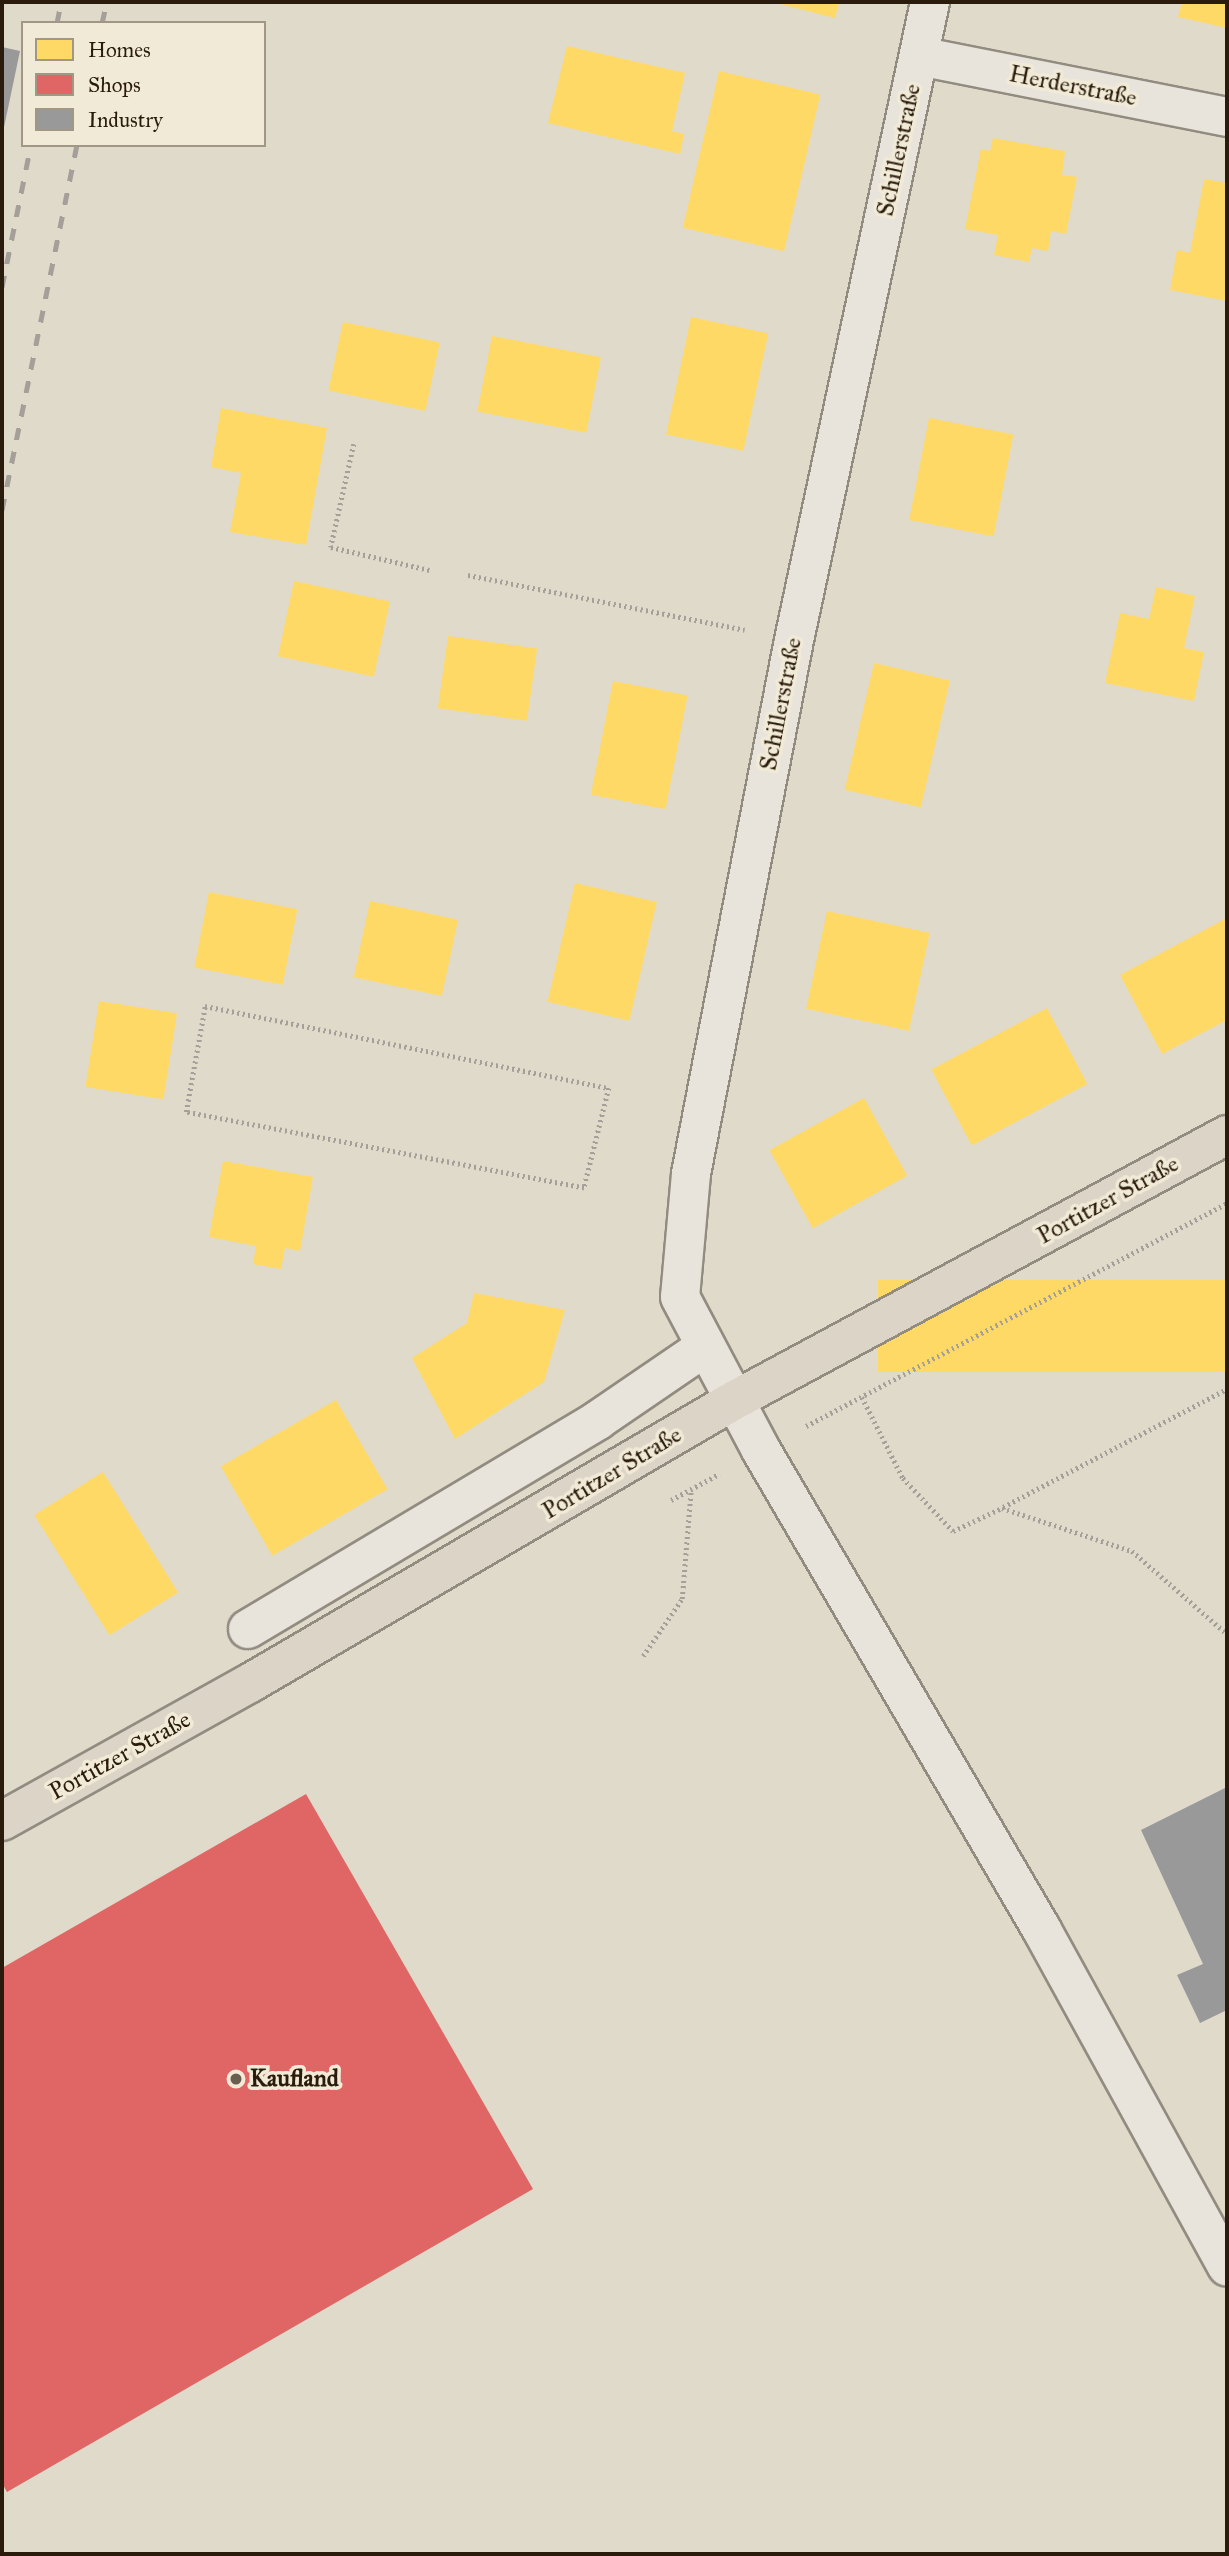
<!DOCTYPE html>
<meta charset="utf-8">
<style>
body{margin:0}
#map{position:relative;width:1229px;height:2556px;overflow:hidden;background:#e0daca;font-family:"IM FELL Great Primer",serif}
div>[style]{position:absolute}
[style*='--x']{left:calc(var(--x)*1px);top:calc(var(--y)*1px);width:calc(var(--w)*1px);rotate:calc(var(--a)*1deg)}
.homes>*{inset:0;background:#ffd966;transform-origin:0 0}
.shops>*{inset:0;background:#e06666}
.industry>*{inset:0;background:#999}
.path>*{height:4.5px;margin-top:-2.25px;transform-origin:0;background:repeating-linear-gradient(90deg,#a49f98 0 2px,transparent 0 5.5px)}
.roads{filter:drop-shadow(2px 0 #918b80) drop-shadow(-2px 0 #918b80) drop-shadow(0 2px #918b80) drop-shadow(0 -2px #918b80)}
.minor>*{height:38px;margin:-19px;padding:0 19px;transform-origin:19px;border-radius:19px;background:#e8e4dc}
.major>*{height:38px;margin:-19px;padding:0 19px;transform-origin:19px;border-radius:19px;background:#dbd4c7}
.rail>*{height:5px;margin-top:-2.5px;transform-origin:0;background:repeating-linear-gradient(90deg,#a49f98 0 12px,transparent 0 24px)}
.dots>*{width:19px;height:19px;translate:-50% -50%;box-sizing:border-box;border:4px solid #f1ead7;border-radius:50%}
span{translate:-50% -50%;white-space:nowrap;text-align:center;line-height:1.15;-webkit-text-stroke:7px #f1ead7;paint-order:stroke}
.street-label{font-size:24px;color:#2b1b0d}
.poi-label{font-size:24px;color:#2b1b0d;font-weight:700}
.left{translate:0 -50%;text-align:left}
.frame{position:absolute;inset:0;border:4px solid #2b1b0d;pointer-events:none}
.legend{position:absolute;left:21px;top:21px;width:245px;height:126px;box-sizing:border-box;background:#f1ead7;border:2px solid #a29786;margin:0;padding:9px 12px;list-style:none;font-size:21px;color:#2b1b0d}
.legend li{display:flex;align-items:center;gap:14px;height:35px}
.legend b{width:35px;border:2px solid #a29786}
</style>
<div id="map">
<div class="homes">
<div style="clip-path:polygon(772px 2px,839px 2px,835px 18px)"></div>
<div style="clip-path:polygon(1182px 2px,1227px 2px,1227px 28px,1178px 17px)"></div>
<div style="clip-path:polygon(567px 46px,685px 73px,672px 131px,684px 134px,680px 154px,548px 123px)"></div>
<div style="left:719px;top:71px;width:104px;height:161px;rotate:13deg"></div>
<div style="clip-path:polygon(993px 138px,1065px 151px,1062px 175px,1077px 177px,1066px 234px,1051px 231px,1048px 251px,1032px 248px,1029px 262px,994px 255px,998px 235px,965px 229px,981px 149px,990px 151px)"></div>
<div style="clip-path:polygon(1204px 179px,1227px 183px,1227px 301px,1170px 290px,1177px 250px,1190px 253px)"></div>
<div style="left:691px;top:317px;width:79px;height:120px;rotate:12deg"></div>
<div style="left:343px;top:322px;width:99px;height:70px;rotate:12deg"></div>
<div style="left:492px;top:336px;width:111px;height:77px;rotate:11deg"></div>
<div style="clip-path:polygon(221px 408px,327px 428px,306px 545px,230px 532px,241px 473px,211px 467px)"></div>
<div style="left:929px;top:418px;width:86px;height:104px;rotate:11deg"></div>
<div style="left:294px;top:581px;width:98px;height:77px;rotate:12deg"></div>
<div style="clip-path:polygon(1156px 587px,1195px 596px,1184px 648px,1204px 652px,1194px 701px,1105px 683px,1120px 613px,1149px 619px)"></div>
<div style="left:448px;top:636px;width:90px;height:73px;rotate:8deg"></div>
<div style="left:874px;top:663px;width:78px;height:130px;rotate:13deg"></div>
<div style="left:613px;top:681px;width:76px;height:116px;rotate:11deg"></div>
<div style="left:575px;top:883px;width:84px;height:122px;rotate:13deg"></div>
<div style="left:209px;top:892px;width:90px;height:77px;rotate:11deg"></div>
<div style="left:370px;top:901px;width:90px;height:78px;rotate:12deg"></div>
<div style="left:827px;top:911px;width:105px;height:100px;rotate:12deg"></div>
<div style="clip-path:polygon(1227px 918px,1227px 1020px,1162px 1054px,1120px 975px)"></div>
<div style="left:99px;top:1001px;width:79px;height:87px;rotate:9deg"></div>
<div style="left:1047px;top:1008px;width:86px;height:131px;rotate:62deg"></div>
<div style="left:864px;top:1098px;width:89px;height:108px;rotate:61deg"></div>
<div style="clip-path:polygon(223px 1161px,313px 1177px,300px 1251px,285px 1248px,281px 1269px,253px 1264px,256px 1246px,209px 1237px)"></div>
<div style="left:1227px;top:1280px;width:92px;height:349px;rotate:90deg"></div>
<div style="clip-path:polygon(474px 1293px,565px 1310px,544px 1382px,455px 1439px,412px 1358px,467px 1323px)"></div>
<div style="left:336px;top:1400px;width:103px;height:133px;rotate:60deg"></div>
<div style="left:103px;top:1472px;width:142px;height:81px;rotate:58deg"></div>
</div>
<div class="shops">
<div style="clip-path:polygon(306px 1794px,533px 2189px,7px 2492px,2px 2483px,2px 1968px)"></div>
</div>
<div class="industry">
<div style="clip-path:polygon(2px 47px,20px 51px,3px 132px,2px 132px)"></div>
<div style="clip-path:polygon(1227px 1787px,1227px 2010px,1200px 2023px,1177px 1975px,1203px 1964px,1141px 1830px)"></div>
</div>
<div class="path">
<div style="--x:354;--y:444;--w:106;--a:102.6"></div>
<div style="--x:331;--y:547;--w:101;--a:13.2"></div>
<div style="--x:468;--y:575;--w:282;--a:11.2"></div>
<div style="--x:205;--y:1006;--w:412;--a:11.5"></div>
<div style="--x:609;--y:1088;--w:103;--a:104"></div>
<div style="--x:584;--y:1188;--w:405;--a:-169.2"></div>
<div style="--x:186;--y:1112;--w:108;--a:-79.8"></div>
<div style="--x:862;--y:1397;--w:91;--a:63.2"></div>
<div style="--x:903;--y:1478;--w:73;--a:46.7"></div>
<div style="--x:953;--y:1531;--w:54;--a:-25.1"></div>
<div style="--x:1002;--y:1508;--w:137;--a:18.3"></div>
<div style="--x:1132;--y:1551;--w:126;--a:41.1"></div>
<div style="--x:806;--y:1426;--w:476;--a:-27.9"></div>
<div style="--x:671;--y:1500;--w:55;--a:-28.4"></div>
<div style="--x:1003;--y:1507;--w:253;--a:-27.8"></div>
<div style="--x:643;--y:1656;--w:69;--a:-55.6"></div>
<div style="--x:682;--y:1599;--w:109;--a:-85.3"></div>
</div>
<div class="roads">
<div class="minor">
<div style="--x:930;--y:2;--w:652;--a:102.03"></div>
<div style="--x:794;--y:640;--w:544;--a:100.92"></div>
<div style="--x:691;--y:1174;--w:123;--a:95.1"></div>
<div style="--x:680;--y:1297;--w:173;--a:62.1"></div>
<div style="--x:761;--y:1450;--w:556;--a:59.65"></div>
<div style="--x:1042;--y:1930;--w:384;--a:61.2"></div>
<div style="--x:919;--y:56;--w:314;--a:11.2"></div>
<div style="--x:248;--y:1629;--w:408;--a:-30.8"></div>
<div style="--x:598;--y:1420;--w:130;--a:-34.3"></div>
</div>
<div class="major">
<div style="--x:2;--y:1821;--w:284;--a:-29.1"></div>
<div style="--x:250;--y:1683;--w:559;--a:-30.28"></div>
<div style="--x:733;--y:1401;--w:561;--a:-28.3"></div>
</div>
</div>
<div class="rail">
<div style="--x:57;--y:23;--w:21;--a:-79"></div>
<div style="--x:102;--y:23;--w:22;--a:-77"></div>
<div style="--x:2;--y:287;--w:145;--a:-78.5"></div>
<div style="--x:2;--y:510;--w:373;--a:-78.4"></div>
</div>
<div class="dots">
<div style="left:236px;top:2079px;background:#6a5e4f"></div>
</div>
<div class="street-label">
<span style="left:1073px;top:86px;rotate:11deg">Herderstraße</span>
<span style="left:899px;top:150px;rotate:-78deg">Schillerstraße</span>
<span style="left:781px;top:704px;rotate:-79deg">Schillerstraße</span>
<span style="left:1108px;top:1200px;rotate:-29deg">Portitzer Straße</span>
<span style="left:612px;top:1473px;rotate:-31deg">Portitzer Straße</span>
<span style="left:120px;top:1756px;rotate:-29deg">Portitzer Straße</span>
</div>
<div class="poi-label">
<span class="left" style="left:250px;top:2079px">Kaufland</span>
</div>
<div class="frame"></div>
<ul class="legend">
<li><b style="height:19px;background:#ffd966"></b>Homes</li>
<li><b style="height:19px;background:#e06666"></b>Shops</li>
<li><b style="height:19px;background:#999"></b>Industry</li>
</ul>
</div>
